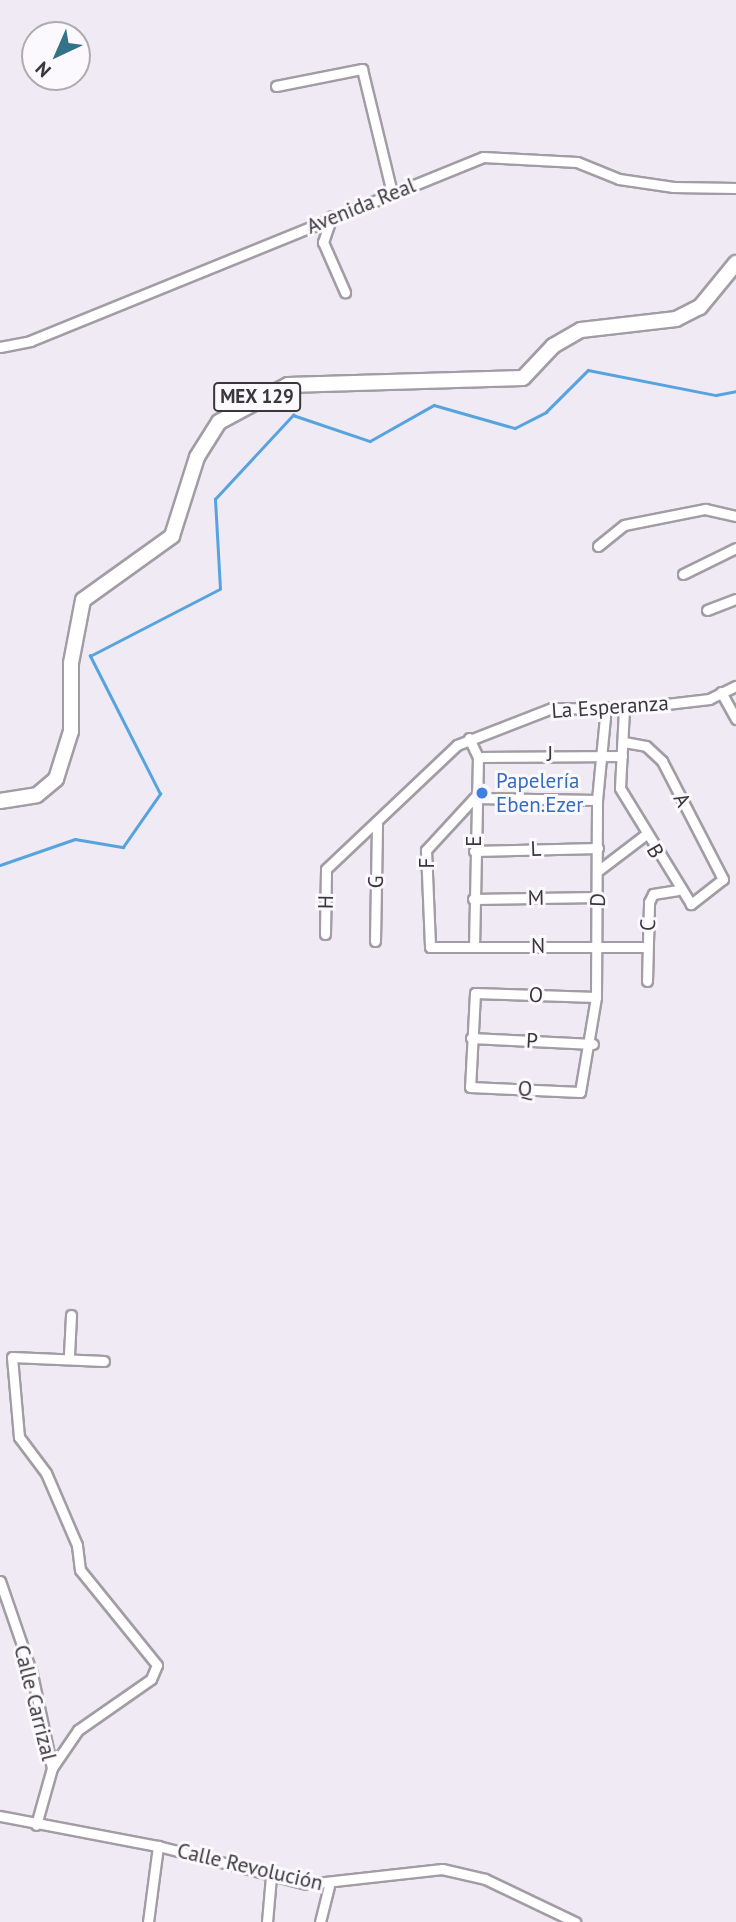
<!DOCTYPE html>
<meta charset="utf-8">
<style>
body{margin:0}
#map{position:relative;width:736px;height:1922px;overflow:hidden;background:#efeaf3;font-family:"PT Sans",sans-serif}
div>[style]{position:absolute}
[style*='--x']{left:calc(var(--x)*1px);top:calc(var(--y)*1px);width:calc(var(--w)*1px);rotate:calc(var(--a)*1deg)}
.stream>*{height:2.5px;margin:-1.25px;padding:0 1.25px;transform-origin:1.25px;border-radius:1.25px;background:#57a3de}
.roads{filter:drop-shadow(2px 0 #a29da5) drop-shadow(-2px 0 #a29da5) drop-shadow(0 2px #a29da5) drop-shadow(0 -2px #a29da5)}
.minor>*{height:9px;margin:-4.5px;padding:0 4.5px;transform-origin:4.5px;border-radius:4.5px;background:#fff}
.primary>*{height:14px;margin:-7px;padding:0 7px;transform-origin:7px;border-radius:7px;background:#fff}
.dots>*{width:19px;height:19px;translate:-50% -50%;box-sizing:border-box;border:4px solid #fbf8fe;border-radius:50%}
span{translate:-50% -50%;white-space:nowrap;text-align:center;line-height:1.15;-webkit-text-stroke:6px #fbf8fe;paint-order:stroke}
.shield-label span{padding:2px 5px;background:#fbf8fe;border:2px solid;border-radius:5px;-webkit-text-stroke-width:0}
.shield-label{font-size:19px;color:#39373a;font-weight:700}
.street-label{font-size:21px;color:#39373a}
.shop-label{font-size:21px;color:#366cbe}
.left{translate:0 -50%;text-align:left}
.north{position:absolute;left:21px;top:21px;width:70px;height:70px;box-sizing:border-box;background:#fbf8fe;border:2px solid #adabb0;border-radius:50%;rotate:224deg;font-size:19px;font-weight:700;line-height:28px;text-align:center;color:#39373a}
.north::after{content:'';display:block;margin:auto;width:24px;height:32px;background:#347288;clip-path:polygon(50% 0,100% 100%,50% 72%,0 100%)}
</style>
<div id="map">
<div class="stream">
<div style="--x:0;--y:865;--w:79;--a:-19.1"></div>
<div style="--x:75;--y:839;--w:49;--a:9.5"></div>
<div style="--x:123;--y:847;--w:65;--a:-55.1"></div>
<div style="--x:160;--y:794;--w:155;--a:-116.9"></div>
<div style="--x:90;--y:656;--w:146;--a:-27.3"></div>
<div style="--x:220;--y:589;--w:90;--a:-93.2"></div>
<div style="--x:215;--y:499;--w:115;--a:-47.1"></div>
<div style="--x:293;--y:415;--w:81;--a:18.7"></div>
<div style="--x:370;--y:441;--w:73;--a:-29.4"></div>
<div style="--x:434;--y:405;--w:84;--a:15.9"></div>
<div style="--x:515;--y:428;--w:35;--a:-27"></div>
<div style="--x:546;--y:412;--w:59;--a:-45"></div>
<div style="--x:588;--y:370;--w:130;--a:11.1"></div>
<div style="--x:716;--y:395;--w:20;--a:-11"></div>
</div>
<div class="roads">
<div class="minor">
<div style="--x:276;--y:86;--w:88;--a:-11.2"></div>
<div style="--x:362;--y:69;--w:128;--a:76.4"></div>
<div style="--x:332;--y:216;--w:28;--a:109"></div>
<div style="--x:323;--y:242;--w:55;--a:66.3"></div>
<div style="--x:0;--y:347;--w:31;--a:-11"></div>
<div style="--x:30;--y:341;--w:489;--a:-22.1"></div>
<div style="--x:483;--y:157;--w:94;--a:3"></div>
<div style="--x:577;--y:162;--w:45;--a:22"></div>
<div style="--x:619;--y:179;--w:55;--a:8.4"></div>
<div style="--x:673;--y:187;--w:63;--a:0.9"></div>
<div style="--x:598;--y:546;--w:33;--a:-39"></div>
<div style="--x:624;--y:525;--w:83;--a:-11.2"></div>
<div style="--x:705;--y:509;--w:32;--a:13"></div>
<div style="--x:683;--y:574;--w:59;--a:-26.1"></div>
<div style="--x:707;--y:610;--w:31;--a:-21"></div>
<div style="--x:721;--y:692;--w:31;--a:61"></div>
<div style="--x:469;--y:738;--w:21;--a:65"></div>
<div style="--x:478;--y:757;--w:189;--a:91.2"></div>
<div style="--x:624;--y:742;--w:22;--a:10"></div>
<div style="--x:646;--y:746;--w:22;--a:43"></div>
<div style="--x:662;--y:761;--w:133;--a:62.7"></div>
<div style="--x:723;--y:879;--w:41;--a:142"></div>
<div style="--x:691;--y:904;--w:136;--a:-121.5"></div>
<div style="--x:620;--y:788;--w:79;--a:-87.1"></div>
<div style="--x:478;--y:757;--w:144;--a:-0.4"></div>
<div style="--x:597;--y:800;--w:123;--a:-179.1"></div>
<div style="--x:474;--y:798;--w:71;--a:132.7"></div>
<div style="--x:426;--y:850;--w:97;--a:87.6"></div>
<div style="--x:430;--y:947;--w:216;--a:0"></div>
<div style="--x:474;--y:851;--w:124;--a:-1.4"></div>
<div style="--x:599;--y:870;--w:58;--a:-37.3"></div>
<div style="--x:473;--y:899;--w:125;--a:-0.9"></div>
<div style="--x:325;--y:934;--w:65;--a:-89.1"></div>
<div style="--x:326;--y:869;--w:180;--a:-43.4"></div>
<div style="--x:457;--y:745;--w:102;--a:-21.3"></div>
<div style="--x:552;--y:708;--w:72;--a:0.8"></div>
<div style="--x:624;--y:709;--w:86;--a:-6.7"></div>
<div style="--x:709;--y:699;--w:30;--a:-26"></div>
<div style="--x:375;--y:941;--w:118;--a:-89"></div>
<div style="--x:647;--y:981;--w:79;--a:-88.5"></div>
<div style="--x:649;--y:902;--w:9;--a:-63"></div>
<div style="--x:653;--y:894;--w:24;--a:-9"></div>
<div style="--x:596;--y:997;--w:121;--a:-178.1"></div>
<div style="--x:475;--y:993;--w:94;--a:93"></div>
<div style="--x:470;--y:1087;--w:110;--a:2.6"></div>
<div style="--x:580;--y:1092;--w:96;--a:-80.4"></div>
<div style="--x:596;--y:997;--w:197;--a:-89.7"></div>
<div style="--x:597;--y:800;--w:93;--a:-84.5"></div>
<div style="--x:471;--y:1038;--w:122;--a:2.8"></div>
<div style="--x:69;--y:1355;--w:40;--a:-87.1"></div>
<div style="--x:0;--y:1581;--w:98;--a:71"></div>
<div style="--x:32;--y:1674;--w:96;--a:78"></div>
<div style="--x:52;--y:1768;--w:59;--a:105.7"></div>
<div style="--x:52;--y:1768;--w:46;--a:-55.6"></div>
<div style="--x:78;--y:1730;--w:89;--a:-34.9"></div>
<div style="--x:151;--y:1679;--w:15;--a:-67"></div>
<div style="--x:157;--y:1665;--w:122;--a:-129"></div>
<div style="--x:80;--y:1570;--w:25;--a:-97"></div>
<div style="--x:77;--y:1545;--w:78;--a:-113.3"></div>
<div style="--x:46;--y:1473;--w:45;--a:-126.9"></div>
<div style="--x:19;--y:1437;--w:80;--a:-95"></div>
<div style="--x:12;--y:1357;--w:92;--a:2.5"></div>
<div style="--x:0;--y:1816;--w:161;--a:10.8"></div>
<div style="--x:158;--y:1846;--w:154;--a:14.3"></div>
<div style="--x:307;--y:1884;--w:136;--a:-6.3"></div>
<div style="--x:442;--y:1869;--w:44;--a:13.1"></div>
<div style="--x:485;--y:1879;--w:100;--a:25.5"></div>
<div style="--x:148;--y:1922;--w:77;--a:-82.5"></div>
<div style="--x:267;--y:1922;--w:46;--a:-85"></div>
<div style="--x:320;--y:1922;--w:37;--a:-76"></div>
</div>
<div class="primary">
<div style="--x:0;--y:801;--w:37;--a:-9"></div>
<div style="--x:37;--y:795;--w:25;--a:-40"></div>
<div style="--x:56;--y:779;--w:50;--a:-72.6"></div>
<div style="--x:71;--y:731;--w:68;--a:-90"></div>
<div style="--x:71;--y:663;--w:64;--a:-79.2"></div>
<div style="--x:83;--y:600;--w:110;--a:-35.7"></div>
<div style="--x:172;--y:536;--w:83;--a:-72.4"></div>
<div style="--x:197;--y:457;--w:41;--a:-57.8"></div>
<div style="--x:219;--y:422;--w:78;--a:-28.2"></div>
<div style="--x:288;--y:385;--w:235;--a:-1.7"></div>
<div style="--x:523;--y:378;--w:44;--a:-46.8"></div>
<div style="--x:553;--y:346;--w:32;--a:-30"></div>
<div style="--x:581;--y:330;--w:96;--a:-6.6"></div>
<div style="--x:676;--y:319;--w:27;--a:-27"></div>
<div style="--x:700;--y:307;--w:57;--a:-50.7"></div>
</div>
</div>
<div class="dots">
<div style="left:482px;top:793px;background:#3f7fe0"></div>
</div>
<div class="shield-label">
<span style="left:257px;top:397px">MEX 129</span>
</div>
<div class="street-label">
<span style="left:361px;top:206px;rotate:-22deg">Avenida Real</span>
<span style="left:610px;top:707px;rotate:-4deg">La Esperanza</span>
<span style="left:550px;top:754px">J</span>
<span style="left:682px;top:800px;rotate:63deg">A</span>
<span style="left:474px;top:841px;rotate:-90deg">E</span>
<span style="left:536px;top:849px;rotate:-2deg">L</span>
<span style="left:655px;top:851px;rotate:60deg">B</span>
<span style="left:427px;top:863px;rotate:-90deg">F</span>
<span style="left:376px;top:882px;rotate:-89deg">G</span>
<span style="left:536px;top:898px;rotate:-1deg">M</span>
<span style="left:598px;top:900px;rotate:-88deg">D</span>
<span style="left:326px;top:902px;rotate:-89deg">H</span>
<span style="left:648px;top:925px;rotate:-86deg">C</span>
<span style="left:538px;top:946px">N</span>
<span style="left:536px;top:995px;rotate:2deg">O</span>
<span style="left:532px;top:1041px;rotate:3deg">P</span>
<span style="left:525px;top:1089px;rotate:3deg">Q</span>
<span style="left:35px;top:1703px;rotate:76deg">Calle Carrizal</span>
<span style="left:250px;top:1867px;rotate:13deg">Calle Revolución</span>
</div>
<div class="shop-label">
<span class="left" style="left:496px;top:793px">Papelería<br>Eben.Ezer</span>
</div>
<div class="north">N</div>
</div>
